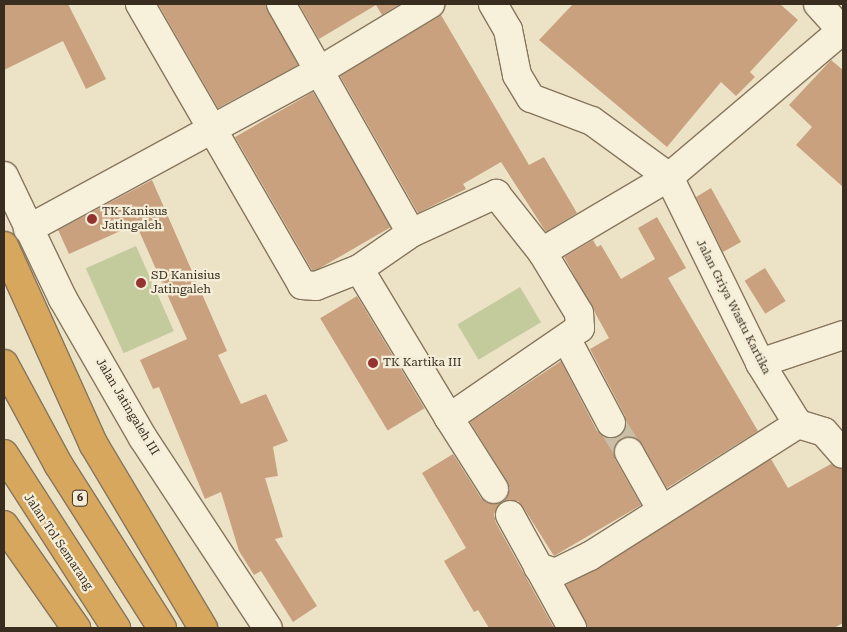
<!DOCTYPE html>
<style>
body{margin:0}
#map{position:relative;width:847px;height:632px;overflow:hidden;background:#ece3c7;font-family:"Roboto Serif",serif}
div>[style]{position:absolute}
[style*='--x']{left:calc(var(--x)*1px);top:calc(var(--y)*1px);width:calc(var(--w)*1px);rotate:calc(var(--a)*1deg)}
.green>*{inset:0;background:#c3ca9c;transform-origin:0 0}
.building>*{inset:0;background:#c9a17f;transform-origin:0 0}
.minor-tunnel>*{height:28px;margin-top:-14px;transform-origin:0;background:repeating-linear-gradient(90deg,#c8bfa6 0 28px,transparent 0 42px)}
.roads{filter:drop-shadow(1px 0 #87765d) drop-shadow(-1px 0 #87765d) drop-shadow(0 1px #87765d) drop-shadow(0 -1px #87765d)}
.minor>*{height:28px;margin:-14px;padding:0 14px;transform-origin:14px;border-radius:14px;background:#f7f0da}
.motorway>*{height:28px;margin:-14px;padding:0 14px;transform-origin:14px;border-radius:14px;background:#d7a75d}
.dots>*{width:14px;height:14px;translate:-50% -50%;box-sizing:border-box;border:2px solid #f4edd7;border-radius:50%}
span{translate:-50% -50%;white-space:nowrap;text-align:center;line-height:1.15;-webkit-text-stroke:4.5px #f4edd7;paint-order:stroke}
.shield-label span{padding:1px 4px;background:#f4edd7;border:1px solid;border-radius:4px;-webkit-text-stroke-width:0}
.shield-label{font-size:11px;color:#392d20;font-weight:700}
.poi-label{font-size:12px;color:#392d20}
.left{translate:0 -50%;text-align:left}
.street-label{font-size:12px;color:#392d20}
.frame{position:absolute;inset:0;border:5px solid #392d20;pointer-events:none}
</style>
<div id="map">
<div class="green">
<div style="left:136px;top:246px;width:93px;height:55px;rotate:66deg"></div>
<div style="left:520px;top:287px;width:41px;height:73px;rotate:59deg"></div>
</div>
<div class="building">
<div style="clip-path:polygon(4px 4px,68px 4px,106px 79px,86px 89px,63px 41px,4px 70px)"></div>
<div style="clip-path:polygon(158px 4px,265px 4px,298px 65px,218px 108px)"></div>
<div style="clip-path:polygon(299px 4px,400px 4px,382px 15px,376px 5px,319px 39px)"></div>
<div style="clip-path:polygon(573px 4px,780px 4px,798px 20px,750px 72px,755px 77px,736px 96px,721px 82px,667px 147px,539px 40px)"></div>
<div style="clip-path:polygon(441px 15px,529px 165px,544px 157px,577px 213px,546px 232px,501px 162px,463px 184px,466px 189px,418px 213px,340px 76px)"></div>
<div style="clip-path:polygon(831px 60px,843px 70px,843px 187px,796px 145px,812px 127px,789px 105px)"></div>
<div style="left:313px;top:92px;width:156px;height:90px;rotate:60deg"></div>
<div style="clip-path:polygon(152px 180px,227px 351px,218px 355px,241px 404px,266px 394px,288px 441px,273px 447px,278px 476px,265px 478px,283px 537px,275px 539px,317px 606px,293px 622px,261px 571px,254px 575px,239px 551px,221px 492px,205px 499px,159px 387px,153px 389px,140px 360px,187px 339px,136px 224px,69px 254px,58px 230px)"></div>
<div style="clip-path:polygon(711px 188px,741px 242px,723px 252px,696px 197px)"></div>
<div style="clip-path:polygon(657px 217px,686px 268px,668px 278px,758px 431px,667px 488px,642px 444px,630px 436px,621px 439px,615px 444px,615px 459px,641px 505px,554px 556px,523px 507px,518px 501px,504px 501px,510px 489px,507px 481px,470px 422px,561px 361px,597px 431px,610px 439px,624px 432px,625px 416px,590px 349px,609px 338px,564px 257px,593px 240px,597px 247px,601px 245px,621px 279px,655px 259px,638px 228px)"></div>
<div style="left:765px;top:268px;width:39px;height:24px;rotate:58deg"></div>
<div style="left:357px;top:296px;width:131px;height:43px;rotate:59deg"></div>
<div style="clip-path:polygon(453px 454px,481px 498px,487px 503px,501px 503px,494px 514px,496px 523px,554px 628px,489px 628px,478px 610px,474px 612px,444px 561px,466px 548px,422px 473px)"></div>
<div style="clip-path:polygon(771px 459px,788px 488px,831px 464px,843px 469px,843px 623px,834px 628px,588px 628px,566px 585px)"></div>
</div>
<div class="minor-tunnel">
<div style="--x:611;--y:423;--w:34;--a:58"></div>
</div>
<div class="roads">
<div class="minor">
<div style="--x:140;--y:4;--w:324;--a:60"></div>
<div style="--x:302;--y:285;--w:14;--a:4"></div>
<div style="--x:316;--y:286;--w:46;--a:-21.6"></div>
<div style="--x:281;--y:4;--w:263;--a:60.4"></div>
<div style="--x:493;--y:4;--w:30;--a:60"></div>
<div style="--x:508;--y:30;--w:46;--a:78.7"></div>
<div style="--x:517;--y:75;--w:27;--a:59"></div>
<div style="--x:531;--y:98;--w:65;--a:20.7"></div>
<div style="--x:592;--y:121;--w:95;--a:36"></div>
<div style="--x:669;--y:177;--w:207;--a:63.9"></div>
<div style="--x:760;--y:363;--w:72;--a:58.1"></div>
<div style="--x:798;--y:424;--w:27;--a:17"></div>
<div style="--x:824;--y:432;--w:29;--a:49"></div>
<div style="--x:818;--y:4;--w:38;--a:48"></div>
<div style="--x:4;--y:176;--w:136;--a:64.4"></div>
<div style="--x:63;--y:299;--w:160;--a:60.1"></div>
<div style="--x:143;--y:438;--w:227;--a:56.7"></div>
<div style="--x:496;--y:194;--w:74;--a:51.6"></div>
<div style="--x:542;--y:252;--w:71;--a:58.8"></div>
<div style="--x:579;--y:313;--w:15;--a:86"></div>
<div style="--x:580;--y:328;--w:159;--a:145.5"></div>
<div style="--x:449;--y:418;--w:174;--a:-121.1"></div>
<div style="--x:359;--y:269;--w:63;--a:-34.7"></div>
<div style="--x:411;--y:233;--w:94;--a:-24.6"></div>
<div style="--x:28;--y:229;--w:331;--a:-28.5"></div>
<div style="--x:319;--y:71;--w:130;--a:-31.1"></div>
<div style="--x:542;--y:252;--w:147;--a:-30.6"></div>
<div style="--x:669;--y:177;--w:226;--a:-40.3"></div>
<div style="--x:567;--y:340;--w:94;--a:62.1"></div>
<div style="--x:760;--y:363;--w:88;--a:-18.6"></div>
<div style="--x:449;--y:418;--w:84;--a:57.6"></div>
<div style="--x:629;--y:452;--w:65;--a:60.7"></div>
<div style="--x:510;--y:515;--w:129;--a:61.2"></div>
<div style="--x:538;--y:567;--w:18;--a:19"></div>
<div style="--x:555;--y:573;--w:39;--a:-26"></div>
<div style="--x:590;--y:556;--w:246;--a:-32.4"></div>
</div>
<div class="motorway">
<div style="--x:4;--y:246;--w:218;--a:65.7"></div>
<div style="--x:94;--y:445;--w:213;--a:59.2"></div>
<div style="--x:4;--y:364;--w:114;--a:61.6"></div>
<div style="--x:58;--y:464;--w:194;--a:57.6"></div>
<div style="--x:4;--y:454;--w:207;--a:57.2"></div>
<div style="--x:4;--y:525;--w:126;--a:55"></div>
</div>
</div>
<div class="dots">
<div style="left:92px;top:219px;background:#943430"></div>
<div style="left:141px;top:283px;background:#943430"></div>
<div style="left:373px;top:363px;background:#943430"></div>
</div>
<div class="shield-label">
<span style="left:80px;top:498px">6</span>
</div>
<div class="poi-label">
<span class="left" style="left:102px;top:219px">TK Kanisus<br>Jatingaleh</span>
<span class="left" style="left:151px;top:283px">SD Kanisius<br>Jatingaleh</span>
<span class="left" style="left:383px;top:363px">TK Kartika III</span>
</div>
<div class="street-label">
<span style="left:733px;top:307px;rotate:63deg">Jalan Griya Wastu Kartika</span>
<span style="left:127px;top:407px;rotate:59deg">Jalan Jatingaleh III</span>
<span style="left:58px;top:542px;rotate:56deg">Jalan Tol Semarang</span>
</div>
<div class="frame"></div>
</div>
